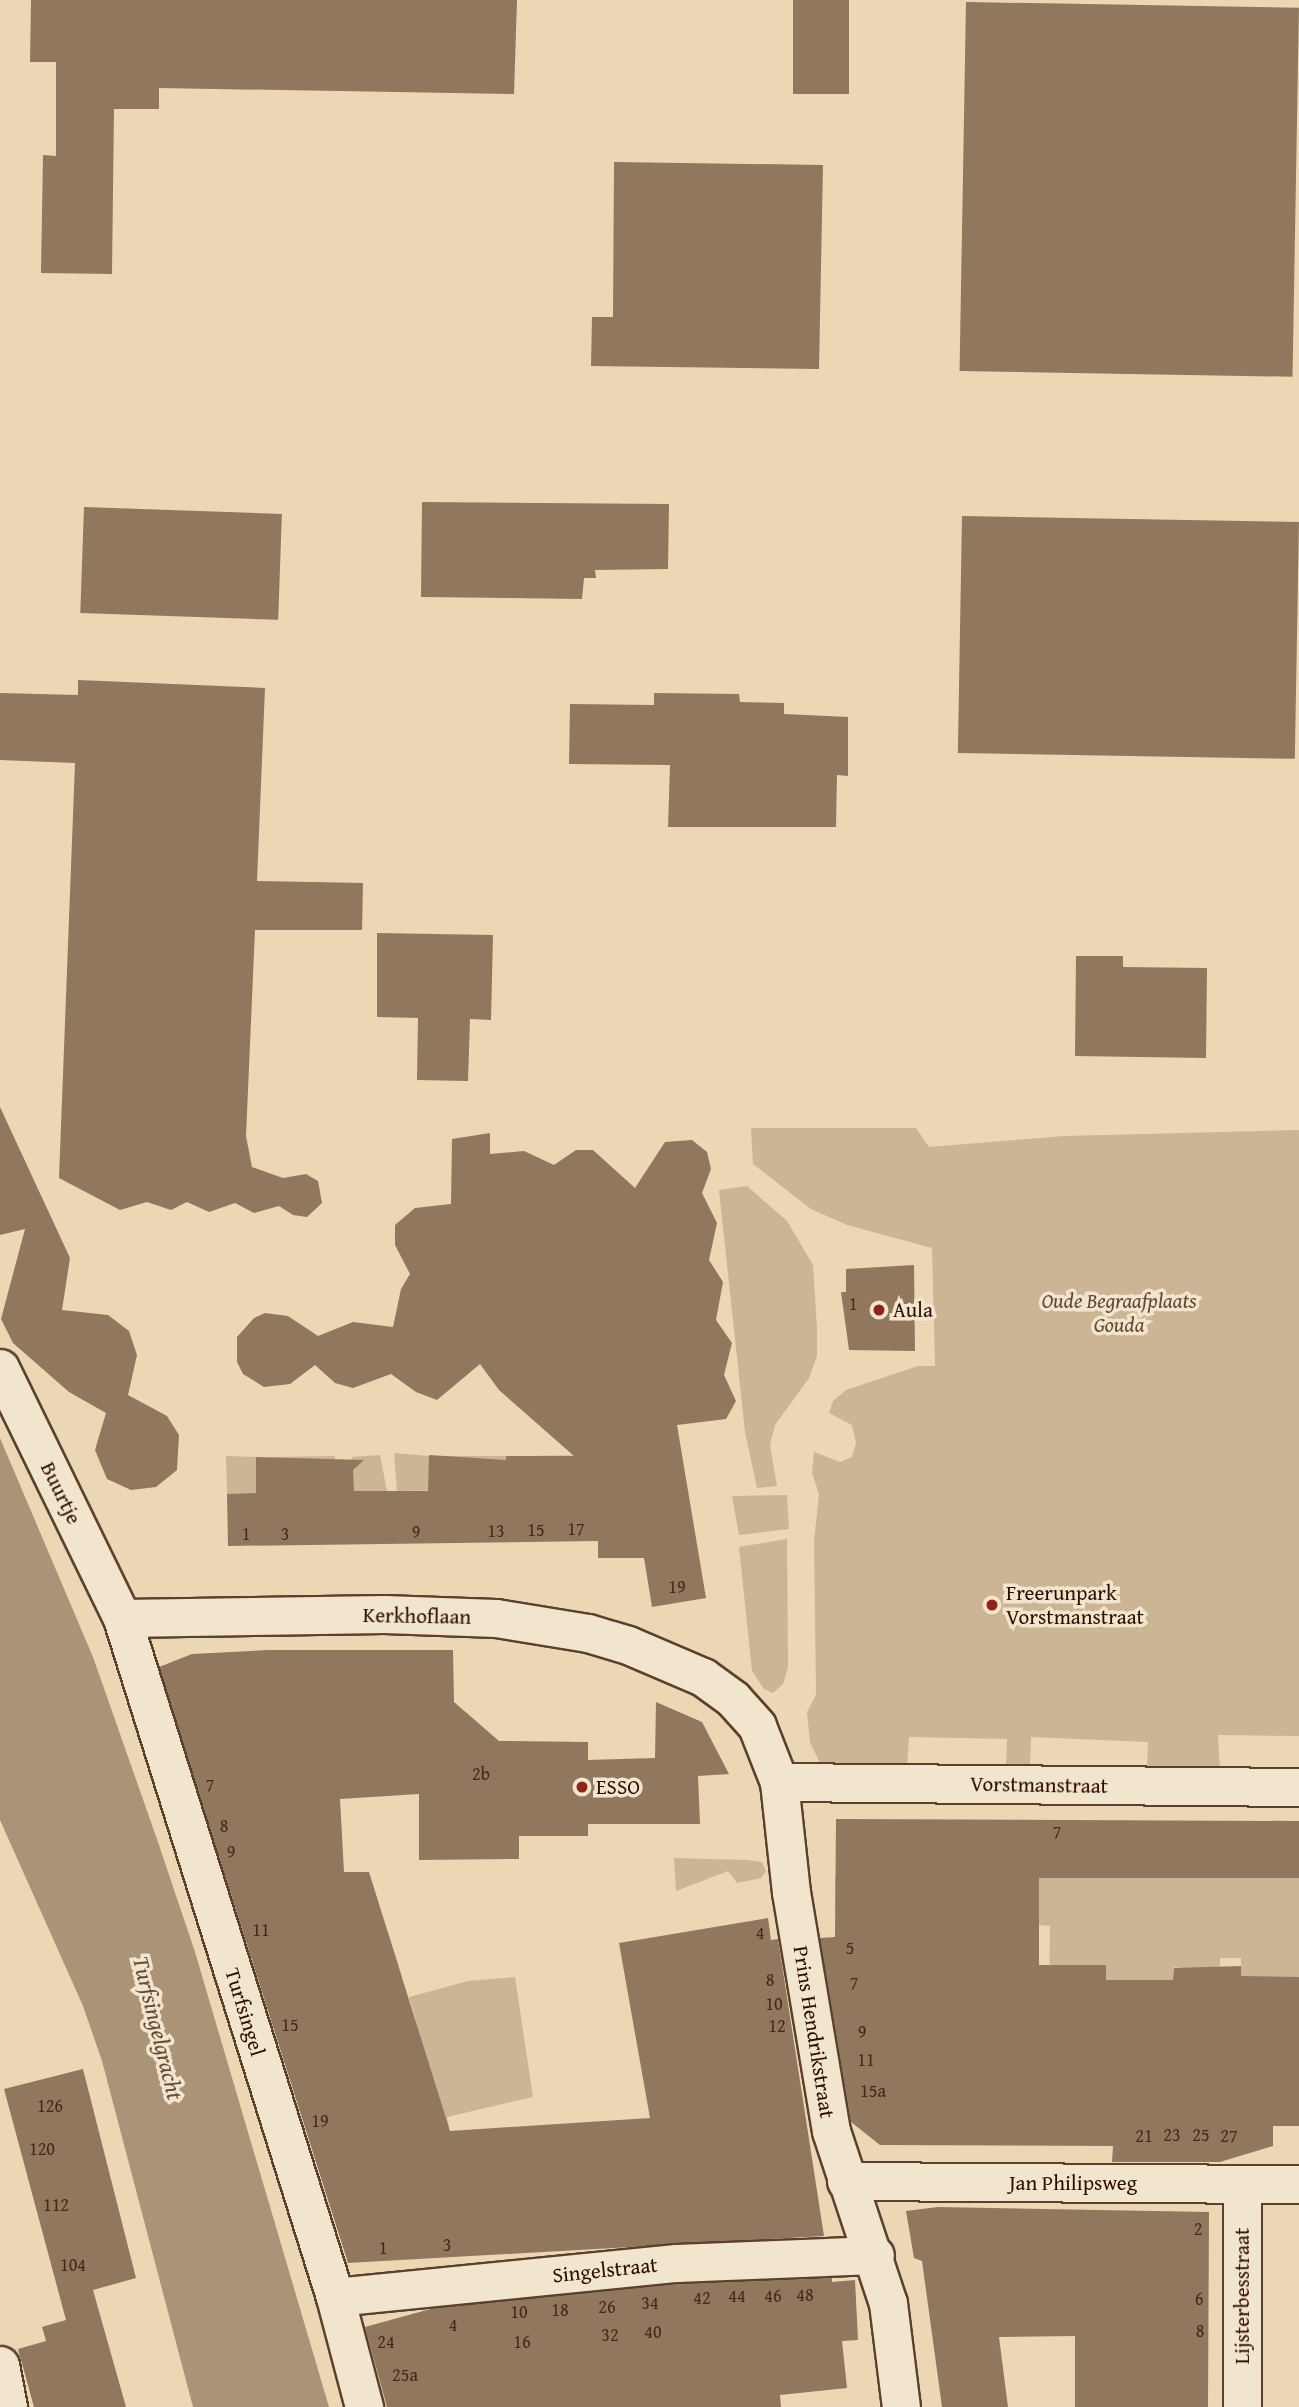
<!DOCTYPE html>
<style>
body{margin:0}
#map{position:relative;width:1299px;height:2407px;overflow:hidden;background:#ebd7b3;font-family:"Gentium Book Plus",serif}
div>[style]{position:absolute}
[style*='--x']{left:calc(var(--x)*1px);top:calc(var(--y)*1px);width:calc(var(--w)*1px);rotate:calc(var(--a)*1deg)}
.green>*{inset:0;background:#cbb595}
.water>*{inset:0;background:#aa9377}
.building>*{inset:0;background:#90775e;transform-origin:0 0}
.roads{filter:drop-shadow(2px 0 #5c402e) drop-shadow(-2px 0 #5c402e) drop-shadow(0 2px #5c402e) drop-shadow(0 -2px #5c402e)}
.minor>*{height:37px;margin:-18.5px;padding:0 18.5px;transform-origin:18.5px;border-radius:18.5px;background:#f2e5ce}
.dots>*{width:19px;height:19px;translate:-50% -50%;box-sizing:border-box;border:4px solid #f2e5ce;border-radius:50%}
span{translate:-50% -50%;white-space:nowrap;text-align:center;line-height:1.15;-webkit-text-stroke:7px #f2e5ce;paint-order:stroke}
.number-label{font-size:18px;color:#462819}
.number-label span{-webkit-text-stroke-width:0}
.park-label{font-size:21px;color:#644835;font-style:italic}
.poi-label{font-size:21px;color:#2d0e02}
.left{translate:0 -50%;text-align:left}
.street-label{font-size:21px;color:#2d0e02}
.water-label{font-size:23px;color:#654a37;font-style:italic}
</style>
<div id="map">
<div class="green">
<div style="clip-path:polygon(751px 1128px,916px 1128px,929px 1147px,1064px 1136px,1299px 1130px,1299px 1736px,1218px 1735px,1220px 1771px,1147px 1770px,1148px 1742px,1031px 1737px,1030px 1769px,1006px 1767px,1007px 1739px,909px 1737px,907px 1768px,821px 1765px,810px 1743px,807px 1712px,816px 1695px,814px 1541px,819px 1494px,812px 1473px,814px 1452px,840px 1462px,852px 1457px,856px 1443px,852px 1425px,829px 1413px,833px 1401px,846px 1390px,918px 1366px,935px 1366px,932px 1248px,847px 1225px,811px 1209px,753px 1164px)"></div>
<div style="clip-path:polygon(747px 1186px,787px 1221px,813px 1265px,817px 1328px,817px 1356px,809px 1378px,775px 1425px,770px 1445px,777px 1486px,757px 1488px,745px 1432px,719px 1190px)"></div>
<div style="clip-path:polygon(394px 1453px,429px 1456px,429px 1471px,446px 1471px,446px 1456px,506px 1456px,507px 1471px,524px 1471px,524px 1456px,587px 1455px,587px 1470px,596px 1471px,597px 1488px,397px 1491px)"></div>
<div style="clip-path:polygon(380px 1455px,387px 1491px,227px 1494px,226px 1456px,256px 1457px,256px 1472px,274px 1472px,273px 1457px,335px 1456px,335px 1472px,353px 1471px,352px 1457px)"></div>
<div style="clip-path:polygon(787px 1495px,789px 1529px,739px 1535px,732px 1496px)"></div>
<div style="clip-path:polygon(787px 1539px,788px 1667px,783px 1684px,773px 1693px,764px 1689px,752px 1671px,739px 1547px)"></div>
<div style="clip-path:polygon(674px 1858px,747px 1860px,762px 1862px,766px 1871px,761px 1878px,737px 1883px,728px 1871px,676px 1891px)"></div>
<div style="clip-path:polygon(355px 1872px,376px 1939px,389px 1935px,396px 1957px,402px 1977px,389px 1981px,402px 2025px,416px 2021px,409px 1997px,468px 1981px,515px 1977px,533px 2097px,447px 2117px,449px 2127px,424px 2136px,309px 1873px)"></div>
<div style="clip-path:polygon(835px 1877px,1299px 1878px,1299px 1985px,1241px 1985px,1241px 1958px,1220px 1958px,1220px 1966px,1207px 1970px,1174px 1967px,1173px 1985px,1106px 1985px,1105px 1965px,1073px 1965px,1049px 1998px,1050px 1926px,1039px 1925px,1039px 1911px,835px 1911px)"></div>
</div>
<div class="water">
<div style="clip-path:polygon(0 1438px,93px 1657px,159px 1845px,195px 1952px,329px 2407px,193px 2407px,102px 2061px,83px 2006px,0 1820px)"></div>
</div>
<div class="building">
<div style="clip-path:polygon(31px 0,517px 0,514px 94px,159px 88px,159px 109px,114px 109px,112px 274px,41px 273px,43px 155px,56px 156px,56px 62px,30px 62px)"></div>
<div style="left:793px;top:0;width:56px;height:94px"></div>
<div style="left:966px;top:2px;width:333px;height:369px;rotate:1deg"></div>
<div style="clip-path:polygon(614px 162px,823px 165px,819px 369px,591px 366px,592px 317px,613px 317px)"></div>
<div style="clip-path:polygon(422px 502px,669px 504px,668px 569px,595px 570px,596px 578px,584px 578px,582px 599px,421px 597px)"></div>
<div style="left:84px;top:507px;width:198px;height:106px;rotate:2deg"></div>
<div style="left:962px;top:516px;width:337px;height:237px;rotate:1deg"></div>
<div style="clip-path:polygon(78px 680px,265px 688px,257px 881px,363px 883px,362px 930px,255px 930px,246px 1136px,252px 1167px,283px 1178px,306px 1174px,318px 1181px,322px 1203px,307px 1217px,293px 1215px,279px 1206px,254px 1213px,235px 1203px,209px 1212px,187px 1202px,171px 1210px,147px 1202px,120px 1210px,59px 1178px,75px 763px,0 760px,0 693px,78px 695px)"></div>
<div style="clip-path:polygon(654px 693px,739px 694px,740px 702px,784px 703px,784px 714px,848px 717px,848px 776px,837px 775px,836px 827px,668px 827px,670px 765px,569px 764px,570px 704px,654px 705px)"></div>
<div style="clip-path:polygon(377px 933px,493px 935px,491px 1020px,470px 1019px,468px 1081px,417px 1080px,418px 1018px,377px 1017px)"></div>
<div style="clip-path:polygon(1076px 956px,1123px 956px,1123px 967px,1207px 968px,1206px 1058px,1075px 1056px)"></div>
<div style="clip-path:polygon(0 1107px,70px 1258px,62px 1310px,108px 1315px,129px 1331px,137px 1355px,128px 1395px,167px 1416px,179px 1435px,177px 1470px,156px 1487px,131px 1490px,107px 1479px,95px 1450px,106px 1413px,69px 1392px,13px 1343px,1px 1319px,25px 1229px,0 1235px)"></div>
<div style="clip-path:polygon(490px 1133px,490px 1154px,524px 1151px,554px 1165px,576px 1150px,593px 1150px,635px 1188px,665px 1142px,692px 1140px,707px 1152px,711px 1169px,702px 1193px,717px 1223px,709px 1260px,723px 1282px,716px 1320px,732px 1343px,724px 1375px,736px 1401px,726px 1419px,677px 1425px,706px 1598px,652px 1607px,644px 1558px,598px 1558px,598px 1541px,228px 1546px,227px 1494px,256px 1493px,256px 1457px,364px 1460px,353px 1470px,354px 1491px,428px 1491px,429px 1455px,506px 1460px,506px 1456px,574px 1456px,499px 1390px,480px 1364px,437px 1400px,416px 1392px,391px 1374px,353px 1388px,335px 1383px,315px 1365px,290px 1384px,264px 1387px,243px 1374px,237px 1362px,237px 1337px,254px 1318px,265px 1313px,288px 1316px,318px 1336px,353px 1322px,393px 1327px,401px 1289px,410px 1274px,395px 1245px,395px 1225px,415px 1208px,451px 1204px,452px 1139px)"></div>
<div style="clip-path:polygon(914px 1265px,915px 1351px,849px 1350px,841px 1292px,846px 1292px,846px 1269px)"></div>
<div style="clip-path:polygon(269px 1650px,453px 1650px,454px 1702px,499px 1741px,588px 1742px,588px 1760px,655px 1758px,656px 1702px,702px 1722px,729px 1774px,698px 1776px,700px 1824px,588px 1824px,588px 1836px,519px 1836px,519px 1859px,419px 1860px,419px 1794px,340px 1799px,344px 1872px,369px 1872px,450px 2131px,650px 2118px,619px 1943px,768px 1918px,771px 1940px,778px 1939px,824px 2236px,348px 2263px,159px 1667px,192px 1654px)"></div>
<div style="clip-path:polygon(836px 1819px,1299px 1821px,1299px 1878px,1039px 1878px,1039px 1965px,1106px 1965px,1106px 1980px,1173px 1980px,1174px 1968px,1241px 1966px,1241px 1976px,1299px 1977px,1299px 2126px,1273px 2126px,1273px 2146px,1220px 2162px,1112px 2162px,1113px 2146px,880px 2145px,851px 2122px,820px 1938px,835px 1937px)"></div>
<div style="clip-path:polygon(83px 2069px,136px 2278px,93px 2290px,126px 2407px,34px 2407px,18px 2349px,46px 2341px,42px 2327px,66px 2320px,4px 2089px)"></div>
<div style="clip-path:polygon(938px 2207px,1209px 2212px,1208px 2407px,1075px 2407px,1075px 2336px,999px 2337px,1008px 2407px,942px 2407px,922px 2261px,914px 2258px,906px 2211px)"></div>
<div style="clip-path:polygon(832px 2278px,832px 2282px,855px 2280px,858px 2340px,842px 2341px,847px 2388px,780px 2395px,781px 2407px,387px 2407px,365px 2327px,434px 2308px,677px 2284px)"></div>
</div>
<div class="roads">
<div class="minor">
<div style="--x:0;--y:1368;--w:278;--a:64"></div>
<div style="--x:122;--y:1618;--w:712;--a:72.58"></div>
<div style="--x:335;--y:2297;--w:114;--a:75.2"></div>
<div style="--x:122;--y:1618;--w:262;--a:-0.9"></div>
<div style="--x:384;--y:1614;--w:112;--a:2"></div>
<div style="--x:496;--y:1618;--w:93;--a:9.3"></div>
<div style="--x:588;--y:1633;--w:42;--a:16.7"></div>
<div style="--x:628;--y:1645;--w:82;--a:23.1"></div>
<div style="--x:703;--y:1677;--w:37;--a:36"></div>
<div style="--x:733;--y:1699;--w:36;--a:48"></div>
<div style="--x:757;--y:1726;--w:60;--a:68.6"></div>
<div style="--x:779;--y:1782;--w:111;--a:83.8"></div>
<div style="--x:791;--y:1892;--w:242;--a:80.5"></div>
<div style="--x:831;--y:2131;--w:181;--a:71.7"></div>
<div style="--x:888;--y:2303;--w:105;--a:82.9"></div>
<div style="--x:779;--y:1782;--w:520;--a:0.55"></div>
<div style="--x:846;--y:2181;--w:453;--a:0.4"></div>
<div style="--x:1242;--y:2184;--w:223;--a:90"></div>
<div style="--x:335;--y:2297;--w:343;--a:-5.7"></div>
<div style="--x:676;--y:2263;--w:199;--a:-2.3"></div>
<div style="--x:0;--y:2365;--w:43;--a:79.2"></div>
</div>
</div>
<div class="dots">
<div style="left:879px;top:1310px;background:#8f2418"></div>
<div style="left:992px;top:1605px;background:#8f2418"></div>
<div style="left:582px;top:1787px;background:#8f2418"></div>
</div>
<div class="number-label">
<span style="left:853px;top:1304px">1</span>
<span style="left:576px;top:1529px">17</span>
<span style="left:536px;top:1530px">15</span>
<span style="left:496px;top:1531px">13</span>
<span style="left:416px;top:1532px">9</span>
<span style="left:246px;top:1534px">1</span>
<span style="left:285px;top:1534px">3</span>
<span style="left:677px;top:1587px">19</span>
<span style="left:481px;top:1774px">2b</span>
<span style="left:210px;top:1785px">7</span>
<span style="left:224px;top:1826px">8</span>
<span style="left:1057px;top:1832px">7</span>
<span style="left:231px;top:1852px">9</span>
<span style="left:261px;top:1930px">11</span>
<span style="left:760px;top:1933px">4</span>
<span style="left:850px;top:1948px">5</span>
<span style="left:770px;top:1980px">8</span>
<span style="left:854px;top:1983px">7</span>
<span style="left:774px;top:2004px">10</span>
<span style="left:290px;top:2025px">15</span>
<span style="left:777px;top:2026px">12</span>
<span style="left:862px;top:2032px">9</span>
<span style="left:866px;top:2060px">11</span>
<span style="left:873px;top:2091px">15a</span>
<span style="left:50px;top:2106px">126</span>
<span style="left:320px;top:2121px">19</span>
<span style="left:1172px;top:2135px">23</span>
<span style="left:1201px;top:2135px">25</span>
<span style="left:1144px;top:2136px">21</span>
<span style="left:1229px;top:2136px">27</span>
<span style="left:42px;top:2149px">120</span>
<span style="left:56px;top:2205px">112</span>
<span style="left:1198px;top:2229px">2</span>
<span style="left:447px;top:2245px">3</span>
<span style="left:383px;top:2248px">1</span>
<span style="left:73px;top:2265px">104</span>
<span style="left:805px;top:2295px">48</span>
<span style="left:737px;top:2296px">44</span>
<span style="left:773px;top:2296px">46</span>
<span style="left:702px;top:2298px">42</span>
<span style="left:1199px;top:2299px">6</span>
<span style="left:650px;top:2303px">34</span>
<span style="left:607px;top:2307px">26</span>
<span style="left:560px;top:2310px">18</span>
<span style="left:519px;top:2312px">10</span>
<span style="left:453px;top:2325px">4</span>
<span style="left:1200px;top:2331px">8</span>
<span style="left:653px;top:2332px">40</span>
<span style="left:610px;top:2335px">32</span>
<span style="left:386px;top:2342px">24</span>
<span style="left:522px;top:2342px">16</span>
<span style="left:405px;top:2375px">25a</span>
</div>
<div class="park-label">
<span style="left:1119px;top:1313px">Oude Begraafplaats<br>Gouda</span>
</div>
<div class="poi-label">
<span class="left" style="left:893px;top:1310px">Aula</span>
<span class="left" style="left:1006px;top:1605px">Freerunpark<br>Vorstmanstraat</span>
<span class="left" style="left:596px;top:1787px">ESSO</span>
</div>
<div class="street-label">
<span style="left:61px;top:1493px;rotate:64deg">Buurtje</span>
<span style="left:417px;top:1616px;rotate:1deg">Kerkhoflaan</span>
<span style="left:1039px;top:1785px;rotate:1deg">Vorstmanstraat</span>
<span style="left:245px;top:2012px;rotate:73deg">Turfsingel</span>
<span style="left:814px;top:2032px;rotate:81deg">Prins Hendrikstraat</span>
<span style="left:1073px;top:2183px">Jan Philipsweg</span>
<span style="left:605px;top:2270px;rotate:-6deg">Singelstraat</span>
<span style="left:1242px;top:2296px;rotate:-90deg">Lijsterbesstraat</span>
</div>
<div class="water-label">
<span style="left:158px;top:2028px;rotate:76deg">Turfsingelgracht</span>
</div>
</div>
